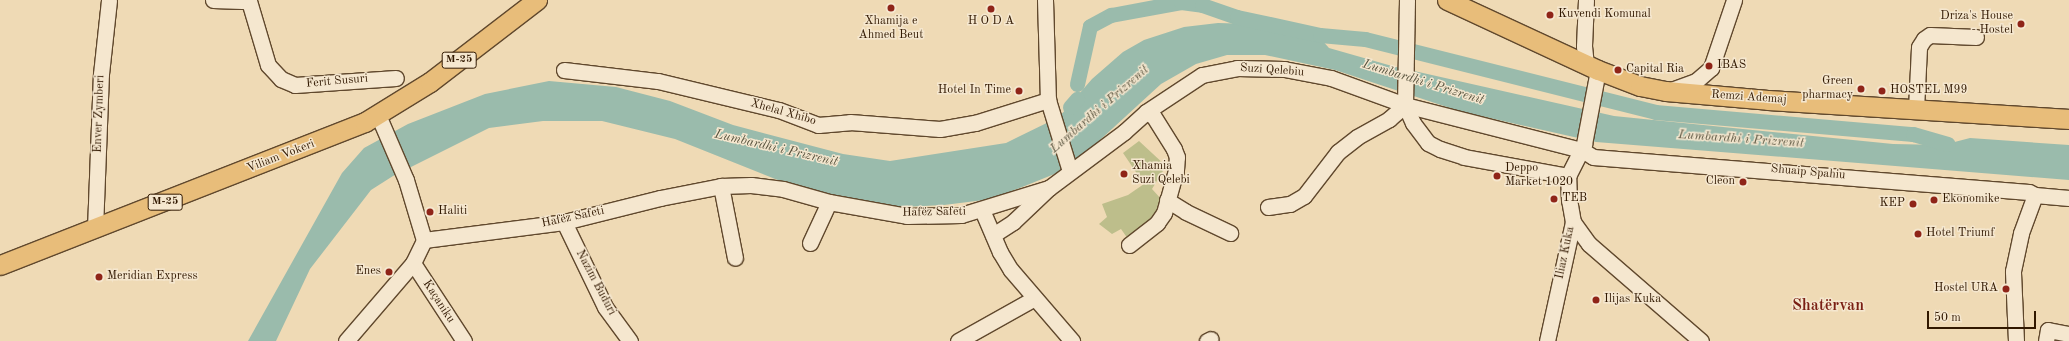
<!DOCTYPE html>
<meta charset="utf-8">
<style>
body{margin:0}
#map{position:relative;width:2069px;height:341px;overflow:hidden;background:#efdab5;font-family:"Old Standard TT",serif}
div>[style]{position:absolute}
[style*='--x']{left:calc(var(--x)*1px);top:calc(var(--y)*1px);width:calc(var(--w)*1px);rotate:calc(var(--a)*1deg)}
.green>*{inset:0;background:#bdbe8b}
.water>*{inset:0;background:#9abbac}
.canal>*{height:15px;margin:-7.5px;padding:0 7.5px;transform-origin:7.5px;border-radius:7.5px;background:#9abbac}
.roads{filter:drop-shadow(1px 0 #60482d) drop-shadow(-1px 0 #60482d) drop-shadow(0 1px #60482d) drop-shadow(0 -1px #60482d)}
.minor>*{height:15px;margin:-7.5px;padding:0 7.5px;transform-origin:7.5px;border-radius:7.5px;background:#f5e7cf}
.major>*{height:19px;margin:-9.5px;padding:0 9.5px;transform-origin:9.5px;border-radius:9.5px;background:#e8bd7a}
.dots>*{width:11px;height:11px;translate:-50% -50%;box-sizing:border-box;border:2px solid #f5e7cf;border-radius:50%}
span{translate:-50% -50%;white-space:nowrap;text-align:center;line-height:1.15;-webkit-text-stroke:3px #f5e7cf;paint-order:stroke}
.shield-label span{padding:1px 3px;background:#f5e7cf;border:1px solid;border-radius:3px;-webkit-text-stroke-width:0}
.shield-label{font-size:11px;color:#311800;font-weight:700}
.poi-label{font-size:12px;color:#311800}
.left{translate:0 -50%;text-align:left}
.right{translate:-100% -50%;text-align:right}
.street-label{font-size:12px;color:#311800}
.water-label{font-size:13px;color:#56513c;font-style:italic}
.district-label{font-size:16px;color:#7a1f14;font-weight:700}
.scale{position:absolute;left:1927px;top:311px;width:109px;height:18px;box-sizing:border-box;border:2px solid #311800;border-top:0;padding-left:5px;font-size:12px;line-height:14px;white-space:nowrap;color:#311800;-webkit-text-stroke:3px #f5e7cf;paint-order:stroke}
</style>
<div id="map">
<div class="green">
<div style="clip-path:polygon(1139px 141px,1166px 166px,1152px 189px,1162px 200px,1150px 224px,1128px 239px,1121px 229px,1112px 234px,1099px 224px,1107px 217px,1102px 204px,1128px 195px,1144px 184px,1123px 153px)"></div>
</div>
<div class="water">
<div style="clip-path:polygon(1218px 23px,1253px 24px,1320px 38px,1329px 48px,1392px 66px,1614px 116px,1893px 144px,1943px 145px,1970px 138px,2069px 145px,2069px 180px,1596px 142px,1459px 111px,1335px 70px,1265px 55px,1227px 55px,1196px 64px,1161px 84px,1077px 161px,1057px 173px,992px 199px,944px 205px,903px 207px,803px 190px,675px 139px,602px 121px,543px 121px,489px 128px,393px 176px,371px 190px,310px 269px,276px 341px,248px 341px,342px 173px,364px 148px,408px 124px,485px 94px,549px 81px,616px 87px,670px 101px,733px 125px,843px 154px,890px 161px,1006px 143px,1059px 117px,1068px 107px,1072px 109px,1080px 99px,1079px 94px,1092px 79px,1123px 52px,1144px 40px,1184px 27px)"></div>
</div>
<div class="canal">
<div style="--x:1077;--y:84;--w:59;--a:-77.4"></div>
<div style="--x:1090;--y:26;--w:24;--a:-28"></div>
<div style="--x:1111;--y:15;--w:71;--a:-10.5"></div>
<div style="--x:1181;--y:2;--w:21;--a:8"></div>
<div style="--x:1202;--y:5;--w:37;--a:19"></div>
<div style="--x:1237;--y:17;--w:85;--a:12.2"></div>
<div style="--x:1320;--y:35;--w:45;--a:5.1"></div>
<div style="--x:1365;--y:39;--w:299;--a:14.1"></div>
<div style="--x:1655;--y:112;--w:259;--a:4.9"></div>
<div style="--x:1913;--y:134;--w:36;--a:16"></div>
<div style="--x:1070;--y:107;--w:11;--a:-49"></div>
</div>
<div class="roads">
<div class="minor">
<div style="--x:213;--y:0;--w:36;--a:2"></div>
<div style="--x:249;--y:1;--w:67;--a:73.5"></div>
<div style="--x:268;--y:65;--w:19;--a:47"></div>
<div style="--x:281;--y:79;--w:15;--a:23"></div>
<div style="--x:295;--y:85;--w:101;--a:-4"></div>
<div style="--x:1045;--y:0;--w:100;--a:88.3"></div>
<div style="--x:1048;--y:100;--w:74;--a:72.8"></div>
<div style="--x:1407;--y:0;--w:105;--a:91.1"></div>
<div style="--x:1405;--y:105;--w:20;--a:66"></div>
<div style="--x:1413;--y:123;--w:25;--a:53"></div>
<div style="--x:1428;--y:143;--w:13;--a:27"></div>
<div style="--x:1440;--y:149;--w:25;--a:18"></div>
<div style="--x:1464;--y:157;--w:106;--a:10.4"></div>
<div style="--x:1586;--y:65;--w:19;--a:-96"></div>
<div style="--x:1584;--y:46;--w:46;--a:-87.5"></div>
<div style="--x:564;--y:70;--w:95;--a:6.7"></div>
<div style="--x:658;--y:81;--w:124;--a:13.5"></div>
<div style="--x:779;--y:110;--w:42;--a:21"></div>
<div style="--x:818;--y:125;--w:32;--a:-5"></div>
<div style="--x:850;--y:122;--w:90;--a:4.4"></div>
<div style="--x:940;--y:129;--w:36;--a:-10"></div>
<div style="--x:975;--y:123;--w:77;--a:-17.5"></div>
<div style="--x:1671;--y:90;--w:27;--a:-20"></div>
<div style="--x:1696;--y:81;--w:20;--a:-41"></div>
<div style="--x:1711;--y:68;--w:72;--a:-71.3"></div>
<div style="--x:1916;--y:109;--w:62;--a:-87.2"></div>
<div style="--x:1919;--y:47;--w:9;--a:-58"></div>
<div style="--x:1924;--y:39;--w:7;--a:-34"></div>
<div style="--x:1930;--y:35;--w:46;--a:2.5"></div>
<div style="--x:721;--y:186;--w:73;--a:79"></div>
<div style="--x:1167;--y:200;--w:22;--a:32"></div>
<div style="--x:1186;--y:212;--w:49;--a:25.5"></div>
<div style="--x:1268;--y:207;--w:22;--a:-8"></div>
<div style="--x:1290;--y:204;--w:16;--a:-30"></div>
<div style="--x:1304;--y:196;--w:56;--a:-52.3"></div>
<div style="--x:1338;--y:152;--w:24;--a:-38"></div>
<div style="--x:1357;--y:137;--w:37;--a:-29"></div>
<div style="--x:1389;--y:119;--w:21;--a:-41"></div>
<div style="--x:982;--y:210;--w:46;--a:66.8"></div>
<div style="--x:1000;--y:252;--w:21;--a:59"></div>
<div style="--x:1011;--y:270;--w:94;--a:49.3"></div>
<div style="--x:564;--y:222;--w:94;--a:64.2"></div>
<div style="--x:605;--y:307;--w:42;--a:53.7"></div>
<div style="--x:1573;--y:222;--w:27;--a:54"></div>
<div style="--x:1589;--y:244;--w:148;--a:40.9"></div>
<div style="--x:95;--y:229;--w:155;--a:-87.8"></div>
<div style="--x:101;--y:74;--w:74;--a:-83.8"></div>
<div style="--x:993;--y:235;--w:24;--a:-33"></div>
<div style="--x:1013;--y:222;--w:50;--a:-43.4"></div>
<div style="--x:1049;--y:188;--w:94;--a:-36.7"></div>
<div style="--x:1124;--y:132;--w:30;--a:-42"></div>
<div style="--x:1146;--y:112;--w:67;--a:-33.5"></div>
<div style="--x:1202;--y:75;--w:36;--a:-11"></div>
<div style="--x:1237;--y:68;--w:47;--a:1.2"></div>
<div style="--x:1284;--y:69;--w:48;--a:10.8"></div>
<div style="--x:1331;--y:78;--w:79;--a:20"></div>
<div style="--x:1405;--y:105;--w:183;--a:14.3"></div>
<div style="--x:1582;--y:150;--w:13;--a:32"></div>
<div style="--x:1593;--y:157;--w:437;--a:4.6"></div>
<div style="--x:2029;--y:192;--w:7;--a:27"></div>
<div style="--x:2035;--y:195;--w:34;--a:5"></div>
<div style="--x:424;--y:240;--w:141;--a:-7.3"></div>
<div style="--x:564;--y:222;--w:99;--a:-14"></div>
<div style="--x:660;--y:198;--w:62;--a:-11.1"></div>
<div style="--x:721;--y:186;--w:30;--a:-2"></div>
<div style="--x:751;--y:185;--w:32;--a:7"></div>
<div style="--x:783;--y:189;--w:48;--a:15.8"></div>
<div style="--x:829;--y:202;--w:79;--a:10.2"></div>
<div style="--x:907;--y:216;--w:54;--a:-1.1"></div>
<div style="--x:961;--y:215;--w:92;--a:-17.1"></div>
<div style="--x:810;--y:243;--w:45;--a:-65.1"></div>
<div style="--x:1129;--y:245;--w:36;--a:-38"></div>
<div style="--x:1157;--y:223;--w:12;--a:-55"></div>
<div style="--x:1164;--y:213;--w:45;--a:-74.4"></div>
<div style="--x:1176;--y:170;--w:13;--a:-86"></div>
<div style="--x:1177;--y:157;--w:9;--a:-111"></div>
<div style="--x:1174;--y:149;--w:39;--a:-122"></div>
<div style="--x:1153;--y:116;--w:8;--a:-150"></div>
<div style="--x:413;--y:263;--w:93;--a:56.8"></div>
<div style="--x:346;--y:341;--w:103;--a:-49.3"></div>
<div style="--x:413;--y:263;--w:25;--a:-64"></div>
<div style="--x:424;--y:240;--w:63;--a:-106.7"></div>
<div style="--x:406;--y:180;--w:71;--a:-113.3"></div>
<div style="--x:958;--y:341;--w:88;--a:-29.2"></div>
<div style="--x:1207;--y:341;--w:4;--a:-27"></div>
<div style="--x:1547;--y:341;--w:122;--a:-77.7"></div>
<div style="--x:1573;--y:222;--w:22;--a:-100"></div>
<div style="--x:1569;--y:200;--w:24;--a:-92"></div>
<div style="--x:1568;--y:176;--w:36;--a:-63"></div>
<div style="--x:1584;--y:144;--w:75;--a:-79.3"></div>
<div style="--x:2016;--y:341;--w:70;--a:-92.5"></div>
<div style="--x:2013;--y:271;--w:39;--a:-78"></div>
<div style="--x:2021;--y:233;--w:40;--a:-69.8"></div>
<div style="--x:2046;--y:341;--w:11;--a:-80"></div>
<div style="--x:2048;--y:330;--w:21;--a:11"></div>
</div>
<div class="major">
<div style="--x:1447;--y:0;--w:166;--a:24.9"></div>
<div style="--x:1598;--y:70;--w:45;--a:20.9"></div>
<div style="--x:1640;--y:86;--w:26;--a:11"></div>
<div style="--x:1666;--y:91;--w:102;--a:5"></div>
<div style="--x:1768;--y:100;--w:302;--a:3.6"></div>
<div style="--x:0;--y:265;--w:392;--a:-21.4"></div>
<div style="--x:365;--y:122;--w:76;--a:-31.6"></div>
<div style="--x:430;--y:82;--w:135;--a:-37.5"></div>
</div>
</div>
<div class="dots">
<div style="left:891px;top:8px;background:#8f2418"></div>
<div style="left:991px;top:9px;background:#8f2418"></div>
<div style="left:1550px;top:15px;background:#8f2418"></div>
<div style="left:2021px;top:24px;background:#8f2418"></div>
<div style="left:1709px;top:66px;background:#8f2418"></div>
<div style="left:1618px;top:70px;background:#8f2418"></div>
<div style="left:1861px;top:89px;background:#8f2418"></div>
<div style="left:1019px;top:91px;background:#8f2418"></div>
<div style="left:1882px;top:91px;background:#8f2418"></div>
<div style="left:1124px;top:174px;background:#8f2418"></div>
<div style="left:1497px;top:176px;background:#8f2418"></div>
<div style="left:1743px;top:182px;background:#8f2418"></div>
<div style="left:1554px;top:199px;background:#8f2418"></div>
<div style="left:1934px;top:200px;background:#8f2418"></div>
<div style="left:1913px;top:204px;background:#8f2418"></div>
<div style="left:430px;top:212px;background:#8f2418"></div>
<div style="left:1918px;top:234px;background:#8f2418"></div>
<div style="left:389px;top:272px;background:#8f2418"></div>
<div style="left:99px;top:277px;background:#8f2418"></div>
<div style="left:2006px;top:289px;background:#8f2418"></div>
<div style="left:1596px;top:300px;background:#8f2418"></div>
</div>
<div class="shield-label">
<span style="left:459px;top:60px">M-25</span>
<span style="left:165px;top:202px">M-25</span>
</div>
<div class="poi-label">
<span class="left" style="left:1558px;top:15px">Kuvendi Komunal</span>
<span class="right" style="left:2013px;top:24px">Driza's House<br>- Hostel</span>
<span style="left:891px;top:29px">Xhamija e<br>Ahmed Beut</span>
<span style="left:991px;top:22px">H O D A</span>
<span class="left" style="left:1717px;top:66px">IBAS</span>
<span class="left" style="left:1626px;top:70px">Capital Ria</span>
<span class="right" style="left:1853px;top:89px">Green<br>pharmacy</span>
<span class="right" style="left:1011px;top:91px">Hotel In Time</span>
<span class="left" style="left:1890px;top:91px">HOSTEL M99</span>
<span class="left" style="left:1132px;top:174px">Xhamia<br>Suzi Qelebi</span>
<span class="left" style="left:1505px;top:176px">Deppo<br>Market 1020</span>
<span class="right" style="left:1735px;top:182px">Cleon</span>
<span class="left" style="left:1562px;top:199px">TEB</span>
<span class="left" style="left:1942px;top:200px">Ekonomike</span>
<span class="right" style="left:1905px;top:204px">KEP</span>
<span class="left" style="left:438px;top:212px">Haliti</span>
<span class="left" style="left:1926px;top:234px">Hotel Triumf</span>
<span class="right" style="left:381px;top:272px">Enes</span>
<span class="left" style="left:107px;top:277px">Meridian Express</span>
<span class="right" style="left:1998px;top:289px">Hostel URA</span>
<span class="left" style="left:1604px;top:300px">Ilijas Kuka</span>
</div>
<div class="street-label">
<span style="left:1272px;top:71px;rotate:4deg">Suzi Qelebiu</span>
<span style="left:337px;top:82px;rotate:-5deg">Ferit Susuri</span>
<span style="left:1749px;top:98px;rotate:4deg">Remzi Ademaj</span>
<span style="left:783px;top:113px;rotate:16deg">Xhelal Xhibo</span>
<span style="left:100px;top:114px;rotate:-88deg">Enver Zymberi</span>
<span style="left:281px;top:157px;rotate:-21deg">Viliam Vokeri</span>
<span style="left:1808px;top:173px;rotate:5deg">Shuaip Spahiu</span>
<span style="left:934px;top:213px;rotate:-1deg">Hafëz Safeti</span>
<span style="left:573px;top:218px;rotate:-12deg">Hafëz Safeti</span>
<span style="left:1566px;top:253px;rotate:-78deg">Iliaz Kuka</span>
<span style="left:595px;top:283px;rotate:62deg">Nazim Buduri</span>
<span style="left:438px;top:302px;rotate:57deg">Kaçaniku</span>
</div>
<div class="water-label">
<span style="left:1423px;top:83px;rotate:17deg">Lumbardhi i Prizrenit</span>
<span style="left:1100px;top:110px;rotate:-41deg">Lumbardhi i Prizrenit</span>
<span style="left:1741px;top:140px;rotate:4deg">Lumbardhi i Prizrenit</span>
<span style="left:776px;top:149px;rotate:13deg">Lumbardhi i Prizrenit</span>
</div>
<div class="district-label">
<span style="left:1828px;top:306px">Shatërvan</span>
</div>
<div class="scale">50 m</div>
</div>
